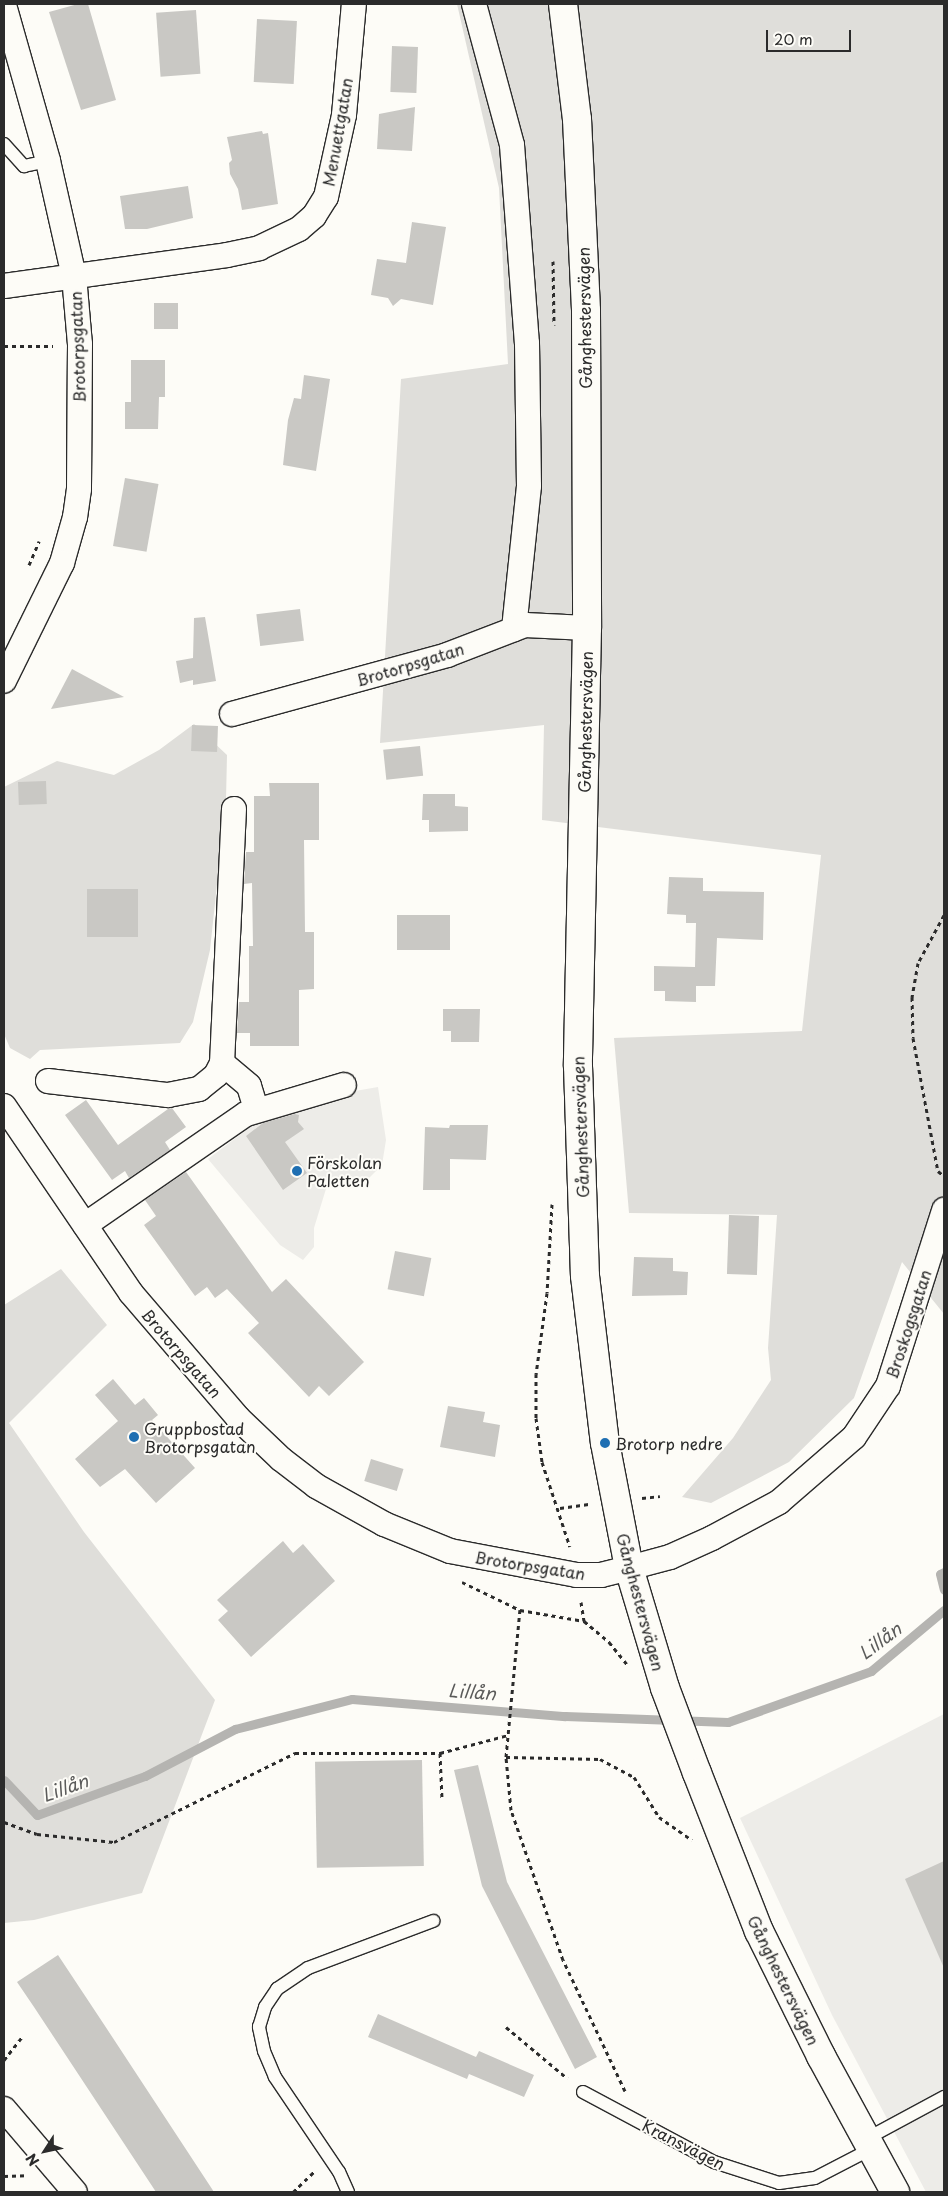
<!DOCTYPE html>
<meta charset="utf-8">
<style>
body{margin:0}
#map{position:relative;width:948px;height:2196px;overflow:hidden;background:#fdfcf7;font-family:"Playpen Sans",sans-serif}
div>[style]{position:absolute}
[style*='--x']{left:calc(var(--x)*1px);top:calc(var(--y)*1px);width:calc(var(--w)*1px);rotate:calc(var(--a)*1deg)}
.built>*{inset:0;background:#edece8}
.green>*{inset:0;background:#dfdeda}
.stream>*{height:9px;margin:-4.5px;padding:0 4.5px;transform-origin:4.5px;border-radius:4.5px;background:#b5b4b1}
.building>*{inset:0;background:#c9c8c4;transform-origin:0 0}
.path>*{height:3px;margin-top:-1.5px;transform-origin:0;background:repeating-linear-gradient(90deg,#2b2b2b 0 4px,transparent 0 8px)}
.roads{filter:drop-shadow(1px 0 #2b2b2b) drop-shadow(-1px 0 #2b2b2b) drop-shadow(0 1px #2b2b2b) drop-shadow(0 -1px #2b2b2b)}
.service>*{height:12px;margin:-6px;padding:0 6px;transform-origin:6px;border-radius:6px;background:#fdfcf7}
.minor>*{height:24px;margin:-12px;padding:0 12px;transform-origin:12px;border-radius:12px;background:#fdfcf7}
.tertiary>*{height:28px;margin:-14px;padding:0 14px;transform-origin:14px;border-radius:14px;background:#fdfcf7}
.dots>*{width:14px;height:14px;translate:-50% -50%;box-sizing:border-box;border:2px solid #fdfcf7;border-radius:50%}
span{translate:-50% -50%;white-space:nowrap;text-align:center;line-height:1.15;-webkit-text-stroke:4px #fdfcf7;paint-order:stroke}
.street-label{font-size:16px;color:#2b2b2b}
.poi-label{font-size:16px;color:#2b2b2b}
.left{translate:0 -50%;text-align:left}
.water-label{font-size:18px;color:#5b5b5a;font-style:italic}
.frame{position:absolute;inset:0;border:5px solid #2b2b2b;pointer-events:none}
.north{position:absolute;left:20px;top:2126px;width:50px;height:50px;-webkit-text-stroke:4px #fdfcf7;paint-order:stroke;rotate:235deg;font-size:14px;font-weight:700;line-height:20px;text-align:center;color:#2b2b2b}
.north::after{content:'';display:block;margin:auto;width:18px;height:22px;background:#2b2b2b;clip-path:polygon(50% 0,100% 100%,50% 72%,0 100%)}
.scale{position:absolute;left:766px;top:30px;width:85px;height:22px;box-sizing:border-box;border:2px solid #2b2b2b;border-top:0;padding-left:6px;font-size:15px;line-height:18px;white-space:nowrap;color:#2b2b2b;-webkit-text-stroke:4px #fdfcf7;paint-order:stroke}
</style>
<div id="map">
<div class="built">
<div style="clip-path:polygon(378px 1087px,386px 1140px,382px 1165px,369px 1178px,329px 1179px,314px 1228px,314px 1247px,303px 1260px,280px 1245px,208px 1159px,281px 1104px)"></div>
<div style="clip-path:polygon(944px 1714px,944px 2192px,926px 2192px,832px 2015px,740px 1818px)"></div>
</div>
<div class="green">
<div style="clip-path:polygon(457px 4px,944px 4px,944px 1314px,902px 1262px,854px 1398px,789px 1462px,711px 1503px,682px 1497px,733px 1438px,771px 1380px,768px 1348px,777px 1215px,629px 1213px,614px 1038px,802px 1031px,821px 855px,542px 820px,544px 725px,380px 743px,401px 379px,508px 364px,499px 188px)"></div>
<div style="clip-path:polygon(194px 724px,227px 755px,226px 800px,210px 950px,193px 1022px,180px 1043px,40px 1050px,30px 1059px,10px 1048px,4px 1034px,4px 787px,57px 761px,114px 775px,159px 750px)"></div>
<div style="clip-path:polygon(61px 1269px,107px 1325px,9px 1423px,84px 1532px,215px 1700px,142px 1893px,34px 1920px,4px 1923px,4px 1305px)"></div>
</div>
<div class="stream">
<div style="--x:944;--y:1572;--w:4;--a:153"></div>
<div style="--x:940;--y:1574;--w:16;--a:76"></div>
<div style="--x:4;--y:1780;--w:48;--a:46.7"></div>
<div style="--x:37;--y:1815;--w:115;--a:-19.9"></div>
<div style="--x:145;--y:1776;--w:102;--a:-27.6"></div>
<div style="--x:235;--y:1729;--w:121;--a:-14.4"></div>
<div style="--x:352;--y:1699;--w:214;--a:4.6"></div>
<div style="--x:565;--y:1716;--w:163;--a:2.1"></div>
<div style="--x:728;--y:1722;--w:152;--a:-19.6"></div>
<div style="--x:871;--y:1671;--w:95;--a:-39.9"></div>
</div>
<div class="building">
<div style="clip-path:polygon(78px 4px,88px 4px,116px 100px,81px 110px,49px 12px)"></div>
<div style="left:196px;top:10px;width:64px;height:40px;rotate:86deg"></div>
<div style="left:257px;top:19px;width:40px;height:63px;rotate:3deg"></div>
<div style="left:392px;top:46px;width:26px;height:46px;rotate:2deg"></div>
<div style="clip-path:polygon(415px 107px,412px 151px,377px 149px,379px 114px)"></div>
<div style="clip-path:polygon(262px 131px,263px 134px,268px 133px,278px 204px,242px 210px,238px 189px,230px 174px,229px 163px,232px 160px,227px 137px)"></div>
<div style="clip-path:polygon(188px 186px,193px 218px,147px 229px,125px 229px,120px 196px)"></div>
<div style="clip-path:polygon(412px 222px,446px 227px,433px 305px,401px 299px,393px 306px,388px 298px,371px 295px,377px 259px,406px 263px)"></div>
<div style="left:154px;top:303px;width:24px;height:26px"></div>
<div style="clip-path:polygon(131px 360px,165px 360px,165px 397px,159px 397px,158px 429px,125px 429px,125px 402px,131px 402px)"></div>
<div style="clip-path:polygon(304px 375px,330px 379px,316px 471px,283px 465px,288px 420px,294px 398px,301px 399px)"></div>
<div style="left:125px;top:478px;width:34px;height:69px;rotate:10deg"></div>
<div style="left:300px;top:609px;width:32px;height:44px;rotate:83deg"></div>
<div style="clip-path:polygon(205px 617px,216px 681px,193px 685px,193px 680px,180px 683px,176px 661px,193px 658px,194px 618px)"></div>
<div style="clip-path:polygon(72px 669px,124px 697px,51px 709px)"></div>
<div style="left:192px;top:725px;width:26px;height:26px;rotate:2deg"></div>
<div style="left:420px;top:746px;width:30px;height:37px;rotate:84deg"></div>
<div style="left:46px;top:781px;width:23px;height:28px;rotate:88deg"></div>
<div style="clip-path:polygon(269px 783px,319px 783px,319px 840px,304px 840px,305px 932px,314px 932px,314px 989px,299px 990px,299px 1046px,250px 1046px,250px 1033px,237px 1033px,239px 1002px,249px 1002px,249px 946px,253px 946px,252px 883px,244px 884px,246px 852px,254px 852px,254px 796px,270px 796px)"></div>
<div style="clip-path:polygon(423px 794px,455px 794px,455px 806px,468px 807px,468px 831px,429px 832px,429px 820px,422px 820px)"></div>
<div style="clip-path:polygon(669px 877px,703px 878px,703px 891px,764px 892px,763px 940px,717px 938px,715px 986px,696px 986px,696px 1002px,665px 1001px,665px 991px,654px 991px,654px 966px,695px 967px,696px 923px,686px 923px,686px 915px,667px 914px)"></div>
<div style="left:87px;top:889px;width:51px;height:48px"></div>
<div style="left:450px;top:915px;width:35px;height:53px;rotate:90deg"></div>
<div style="clip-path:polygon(443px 1009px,480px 1009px,479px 1042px,451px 1042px,451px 1031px,443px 1031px)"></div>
<div style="clip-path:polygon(86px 1100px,118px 1145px,168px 1109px,172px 1108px,186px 1127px,165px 1142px,170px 1150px,129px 1178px,125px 1171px,112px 1180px,65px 1115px)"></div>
<div style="clip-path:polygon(295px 1114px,299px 1115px,298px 1122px,304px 1129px,285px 1142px,307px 1173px,283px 1190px,246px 1136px,263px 1123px)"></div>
<div style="clip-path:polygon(450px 1125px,488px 1125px,486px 1160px,450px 1159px,450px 1190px,423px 1190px,425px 1127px,449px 1128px)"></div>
<div style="clip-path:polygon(186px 1172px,272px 1292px,286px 1279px,364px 1362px,329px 1396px,319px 1386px,309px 1397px,248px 1333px,259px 1323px,227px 1289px,215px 1298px,207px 1287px,195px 1296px,144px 1225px,156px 1216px,145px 1200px)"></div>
<div style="left:729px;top:1215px;width:30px;height:59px;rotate:2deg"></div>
<div style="left:395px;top:1251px;width:37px;height:39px;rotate:11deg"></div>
<div style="clip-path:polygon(634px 1257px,673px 1258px,673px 1271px,688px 1272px,687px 1295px,632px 1296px)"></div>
<div style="clip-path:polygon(113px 1379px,135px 1405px,144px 1398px,158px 1415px,152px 1420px,195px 1468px,156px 1503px,125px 1469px,100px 1487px,75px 1459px,118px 1421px,95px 1395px)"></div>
<div style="clip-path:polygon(448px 1406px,485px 1412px,483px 1422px,500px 1425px,495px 1457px,440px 1447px)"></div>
<div style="left:371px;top:1459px;width:34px;height:23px;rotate:17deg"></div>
<div style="clip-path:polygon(283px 1541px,293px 1553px,303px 1544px,335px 1581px,251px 1657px,218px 1620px,228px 1611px,217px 1600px)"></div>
<div style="left:422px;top:1760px;width:106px;height:107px;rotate:89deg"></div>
<div style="clip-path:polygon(478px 1765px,507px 1882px,597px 2057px,575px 2069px,482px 1886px,454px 1770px)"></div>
<div style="clip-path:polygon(944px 1861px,944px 1968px,905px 1879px)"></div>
<div style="clip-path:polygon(58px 1955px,107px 2029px,214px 2192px,156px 2192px,34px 2007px,17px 1982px)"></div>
<div style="clip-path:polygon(378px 2014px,476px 2057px,479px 2051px,534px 2075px,524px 2097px,469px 2074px,467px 2079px,368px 2037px)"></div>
</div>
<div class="path">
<div style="--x:553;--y:261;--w:64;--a:89.1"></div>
<div style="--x:4;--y:346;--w:49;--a:0"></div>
<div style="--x:29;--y:565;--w:26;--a:-67"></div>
<div style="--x:944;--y:915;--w:55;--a:118.4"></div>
<div style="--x:918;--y:963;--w:35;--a:100"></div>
<div style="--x:912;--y:997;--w:41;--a:88.6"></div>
<div style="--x:913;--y:1038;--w:135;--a:79.4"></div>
<div style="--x:938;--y:1171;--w:8;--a:40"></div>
<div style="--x:552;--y:1204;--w:89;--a:93.2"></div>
<div style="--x:547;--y:1293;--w:82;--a:97.7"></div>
<div style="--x:536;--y:1374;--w:44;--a:90"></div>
<div style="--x:536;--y:1418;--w:44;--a:82.2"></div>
<div style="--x:542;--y:1462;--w:89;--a:71.8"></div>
<div style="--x:642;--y:1498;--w:18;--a:-6"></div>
<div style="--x:560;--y:1508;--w:29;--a:-8"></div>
<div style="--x:462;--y:1582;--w:64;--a:25.8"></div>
<div style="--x:581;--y:1602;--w:19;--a:81"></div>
<div style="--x:440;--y:1753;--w:45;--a:87.5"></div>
<div style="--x:506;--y:1757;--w:94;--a:1.2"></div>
<div style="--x:600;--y:1759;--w:38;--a:28"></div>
<div style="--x:634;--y:1777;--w:47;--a:58"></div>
<div style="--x:659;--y:1817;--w:40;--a:34.9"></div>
<div style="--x:4;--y:1822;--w:35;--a:20"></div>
<div style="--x:37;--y:1834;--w:77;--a:5.9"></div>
<div style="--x:114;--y:1842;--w:202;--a:-26.2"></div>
<div style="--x:295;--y:1753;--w:145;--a:0"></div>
<div style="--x:440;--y:1753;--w:70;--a:-14.8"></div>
<div style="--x:506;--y:2027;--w:80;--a:39.9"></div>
<div style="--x:4;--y:2060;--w:31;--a:-52"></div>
<div style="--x:625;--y:2091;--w:145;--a:-115.3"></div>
<div style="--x:563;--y:1960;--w:159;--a:-109.1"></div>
<div style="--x:511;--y:1810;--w:53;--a:-95.4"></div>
<div style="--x:506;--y:1757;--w:148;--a:-84.6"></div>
<div style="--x:520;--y:1610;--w:65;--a:9.8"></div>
<div style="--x:584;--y:1621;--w:33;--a:40"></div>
<div style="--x:609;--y:1642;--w:28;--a:51"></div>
<div style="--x:4;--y:2176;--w:23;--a:-2"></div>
<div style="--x:293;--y:2192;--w:29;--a:-44"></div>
</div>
<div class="roads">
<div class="service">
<div style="--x:4;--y:144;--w:30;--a:48"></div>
<div style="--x:24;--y:166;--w:25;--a:-12"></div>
<div style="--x:583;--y:2092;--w:149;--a:28.1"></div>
<div style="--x:714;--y:2162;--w:68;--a:17.9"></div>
<div style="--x:779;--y:2183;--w:36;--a:-8"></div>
<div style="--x:815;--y:2178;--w:63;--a:-27.4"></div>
<div style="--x:866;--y:2139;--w:89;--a:-28.3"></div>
<div style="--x:348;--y:2192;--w:22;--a:-114"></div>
<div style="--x:339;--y:2172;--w:115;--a:-124"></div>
<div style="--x:275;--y:2077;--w:28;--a:-113"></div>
<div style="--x:264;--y:2051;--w:25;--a:-102"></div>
<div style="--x:259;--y:2027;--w:21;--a:-73"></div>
<div style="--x:265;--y:2007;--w:22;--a:-56"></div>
<div style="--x:277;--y:1989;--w:37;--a:-34"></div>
<div style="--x:308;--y:1968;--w:134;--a:-20.6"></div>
</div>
<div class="minor">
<div style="--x:474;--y:4;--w:146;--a:74.9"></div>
<div style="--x:512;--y:145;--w:199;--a:85.7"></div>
<div style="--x:527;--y:343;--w:143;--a:89.2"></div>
<div style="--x:529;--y:486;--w:144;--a:96"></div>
<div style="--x:4;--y:5;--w:162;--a:74.2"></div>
<div style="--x:48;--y:161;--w:118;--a:77.3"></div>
<div style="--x:74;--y:276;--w:68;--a:85"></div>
<div style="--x:80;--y:344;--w:145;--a:90.4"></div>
<div style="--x:79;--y:489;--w:28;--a:98"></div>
<div style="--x:75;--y:517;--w:48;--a:105.8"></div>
<div style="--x:62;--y:563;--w:131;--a:116.2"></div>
<div style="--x:4;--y:286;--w:225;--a:-7.9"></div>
<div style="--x:227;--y:255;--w:33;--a:-12"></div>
<div style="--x:259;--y:248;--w:44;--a:-25.4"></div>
<div style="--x:299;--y:229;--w:20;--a:-41"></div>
<div style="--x:314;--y:216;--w:22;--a:-58"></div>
<div style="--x:326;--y:197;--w:84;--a:-77.6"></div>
<div style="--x:344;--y:115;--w:111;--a:-84.9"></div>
<div style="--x:232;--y:714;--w:223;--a:-15.3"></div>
<div style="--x:447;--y:655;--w:84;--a:-21"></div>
<div style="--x:525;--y:625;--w:62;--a:2.8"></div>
<div style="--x:234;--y:809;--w:254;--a:92.7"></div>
<div style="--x:222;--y:1063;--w:35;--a:40"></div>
<div style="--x:249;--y:1086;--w:24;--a:73"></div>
<div style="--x:48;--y:1081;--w:121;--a:6.7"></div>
<div style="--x:168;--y:1095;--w:32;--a:-11"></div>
<div style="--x:199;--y:1089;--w:22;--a:-39"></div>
<div style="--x:216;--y:1075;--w:13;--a:-63"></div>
<div style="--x:4;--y:1106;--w:226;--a:55.8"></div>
<div style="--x:131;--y:1293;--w:165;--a:49.4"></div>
<div style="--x:238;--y:1418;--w:59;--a:43.6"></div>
<div style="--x:281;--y:1459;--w:44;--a:37.6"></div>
<div style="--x:316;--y:1486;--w:78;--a:29.2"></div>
<div style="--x:384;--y:1524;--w:71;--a:22.2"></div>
<div style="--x:450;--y:1551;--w:129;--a:10.7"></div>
<div style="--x:577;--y:1575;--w:24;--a:0"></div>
<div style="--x:601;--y:1575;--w:29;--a:-14"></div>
<div style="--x:629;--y:1568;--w:42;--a:-15"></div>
<div style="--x:670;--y:1557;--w:46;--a:-24.3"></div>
<div style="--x:712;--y:1538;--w:76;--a:-28.2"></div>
<div style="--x:779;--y:1502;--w:99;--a:-40.9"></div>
<div style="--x:854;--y:1437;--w:61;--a:-56.3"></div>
<div style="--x:888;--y:1386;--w:185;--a:-72.3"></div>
<div style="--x:85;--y:1225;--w:196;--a:-34.6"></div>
<div style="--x:246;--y:1114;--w:102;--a:-16.5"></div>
<div style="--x:4;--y:2109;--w:109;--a:49.5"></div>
</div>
<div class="tertiary">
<div style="--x:563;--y:4;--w:116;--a:83.1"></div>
<div style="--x:577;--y:119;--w:192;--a:87.3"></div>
<div style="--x:586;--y:311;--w:317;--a:89.8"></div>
<div style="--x:587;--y:628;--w:438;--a:91.2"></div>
<div style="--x:578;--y:1066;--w:210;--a:88.1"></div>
<div style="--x:585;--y:1276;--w:168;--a:83.2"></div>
<div style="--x:605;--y:1443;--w:127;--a:79.1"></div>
<div style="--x:629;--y:1568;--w:125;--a:73.3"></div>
<div style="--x:665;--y:1688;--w:91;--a:69.4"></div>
<div style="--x:697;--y:1773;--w:170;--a:68.6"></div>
<div style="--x:759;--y:1931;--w:140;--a:63.6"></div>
<div style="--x:821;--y:2056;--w:155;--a:61.4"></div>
</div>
</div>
<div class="dots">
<div style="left:297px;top:1171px;background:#1f6fb2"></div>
<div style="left:134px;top:1437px;background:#1f6fb2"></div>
<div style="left:605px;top:1443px;background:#1f6fb2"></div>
</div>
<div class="street-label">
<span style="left:337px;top:132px;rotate:-80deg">Menuettgatan</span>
<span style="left:584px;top:318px;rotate:-91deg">Gånghestersvägen</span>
<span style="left:77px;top:347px;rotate:-92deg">Brotorpsgatan</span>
<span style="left:410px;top:664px;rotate:-17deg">Brotorpsgatan</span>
<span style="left:585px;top:722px;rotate:-89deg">Gånghestersvägen</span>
<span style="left:580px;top:1127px;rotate:-92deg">Gånghestersvägen</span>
<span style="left:908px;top:1324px;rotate:-72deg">Broskogsgatan</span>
<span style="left:182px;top:1353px;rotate:49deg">Brotorpsgatan</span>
<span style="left:530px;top:1565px;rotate:9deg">Brotorpsgatan</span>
<span style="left:641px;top:1602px;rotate:75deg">Gånghestersvägen</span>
<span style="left:784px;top:1980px;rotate:64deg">Gånghestersvägen</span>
<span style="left:684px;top:2144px;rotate:27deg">Kransvägen</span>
</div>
<div class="poi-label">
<span class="left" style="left:307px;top:1171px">Förskolan<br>Paletten</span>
<span class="left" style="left:144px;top:1437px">Gruppbostad<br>Brotorpsgatan</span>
<span class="left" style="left:615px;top:1443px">Brotorp nedre</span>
</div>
<div class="water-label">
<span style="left:880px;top:1641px;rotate:-37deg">Lillån</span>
<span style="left:472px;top:1692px;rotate:4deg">Lillån</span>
<span style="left:65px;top:1788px;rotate:-20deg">Lillån</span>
</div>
<div class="frame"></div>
<div class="north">N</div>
<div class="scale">20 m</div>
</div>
